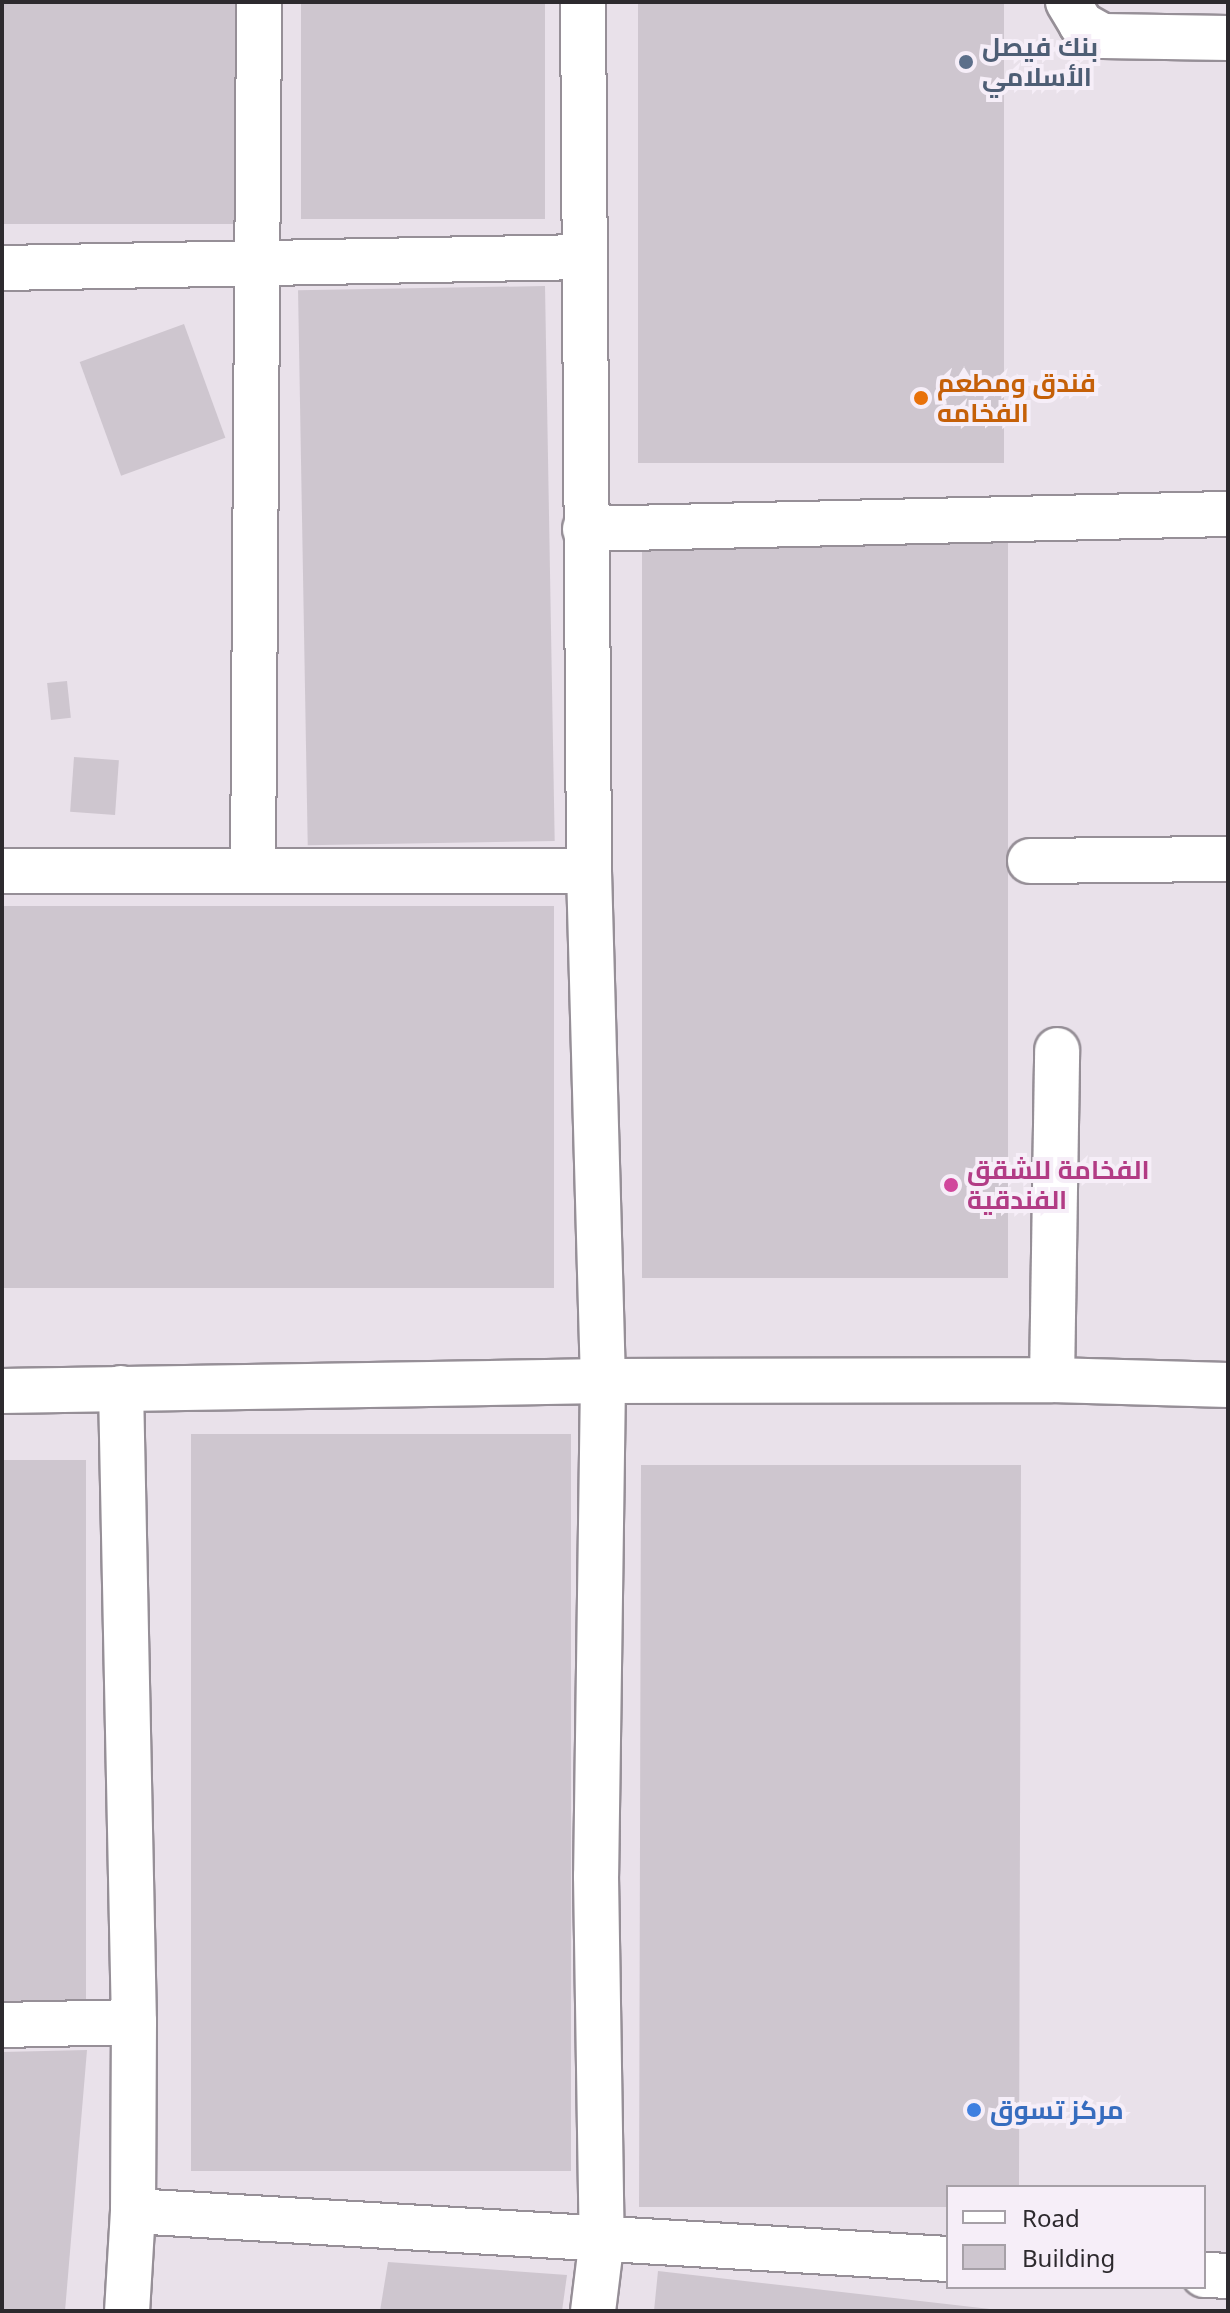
<!DOCTYPE html>
<meta charset="utf-8">
<style>
body{margin:0}
#map{position:relative;width:1230px;height:2313px;overflow:hidden;background:#e9e1ea;font-family:"Noto Sans",Cairo,sans-serif}
div>[style]{position:absolute}
[style*='--x']{left:calc(var(--x)*1px);top:calc(var(--y)*1px);width:calc(var(--w)*1px);rotate:calc(var(--a)*1deg)}
.building>*{inset:0;background:#cec6cf;transform-origin:0 0}
.roads{filter:drop-shadow(2px 0 #968f97) drop-shadow(-2px 0 #968f97) drop-shadow(0 2px #968f97) drop-shadow(0 -2px #968f97)}
.minor>*{height:44px;margin:-22px;padding:0 22px;transform-origin:22px;border-radius:22px;background:#fff}
.dots>*{width:22px;height:22px;translate:-50% -50%;box-sizing:border-box;border:4px solid #f6eef8;border-radius:50%}
span{translate:-50% -50%;white-space:nowrap;text-align:center;line-height:1.15;-webkit-text-stroke:8px #f6eef8;paint-order:stroke}
.service-label{font-size:26px;color:#4e5e75;font-weight:700}
.left{translate:0 -50%;text-align:left}
.food-label{font-size:26px;color:#c56008;font-weight:700}
.hotel-label{font-size:26px;color:#b23c85;font-weight:700}
.shop-label{font-size:26px;color:#366cbe;font-weight:700}
.frame{position:absolute;inset:0;border:4px solid #2d2a2e;pointer-events:none}
.legend{position:absolute;left:946px;top:2185px;width:260px;height:104px;box-sizing:border-box;background:#f6eef8;border:2px solid #a6a0a7;margin:0;padding:10px 14px;list-style:none;font-size:24px;color:#2d2a2e}
.legend li{display:flex;align-items:center;gap:16px;height:40px}
.legend b{width:40px;border:2px solid #a6a0a7}
</style>
<div id="map">
<div class="building">
<div style="left:2px;top:2px;width:236px;height:222px"></div>
<div style="left:301px;top:2px;width:244px;height:217px"></div>
<div style="left:638px;top:2px;width:366px;height:461px"></div>
<div style="left:545px;top:286px;width:555px;height:247px;rotate:89deg"></div>
<div style="left:184px;top:324px;width:121px;height:111px;rotate:70deg"></div>
<div style="left:642px;top:541px;width:366px;height:737px"></div>
<div style="left:67px;top:681px;width:37px;height:20px;rotate:84deg"></div>
<div style="left:74px;top:757px;width:45px;height:55px;rotate:4deg"></div>
<div style="left:554px;top:906px;width:382px;height:552px;rotate:90deg"></div>
<div style="left:191px;top:1434px;width:380px;height:737px"></div>
<div style="left:2px;top:1460px;width:84px;height:548px"></div>
<div style="clip-path:polygon(641px 1465px,1021px 1465px,1019px 2187px,948px 2187px,948px 2207px,639px 2207px)"></div>
<div style="clip-path:polygon(87px 2050px,65px 2311px,2px 2311px,2px 2052px)"></div>
<div style="clip-path:polygon(388px 2262px,567px 2275px,562px 2311px,380px 2311px)"></div>
<div style="clip-path:polygon(658px 2271px,990px 2309px,990px 2311px,654px 2311px)"></div>
</div>
<div class="roads">
<div class="minor">
<div style="--x:583;--y:2;--w:869;--a:89.6"></div>
<div style="--x:589;--y:871;--w:510;--a:88.43"></div>
<div style="--x:603;--y:1381;--w:495;--a:90.8"></div>
<div style="--x:596;--y:1876;--w:362;--a:89.1"></div>
<div style="--x:602;--y:2238;--w:74;--a:97"></div>
<div style="--x:1068;--y:2;--w:26;--a:59"></div>
<div style="--x:1081;--y:24;--w:25;--a:29"></div>
<div style="--x:1103;--y:36;--w:125;--a:0.9"></div>
<div style="--x:2;--y:268;--w:581;--a:-1.08"></div>
<div style="--x:585;--y:529;--w:643;--a:-1.34"></div>
<div style="--x:1030;--y:861;--w:198;--a:-0.6"></div>
<div style="--x:253;--y:869;--w:867;--a:-89.6"></div>
<div style="--x:2;--y:871;--w:587;--a:0"></div>
<div style="--x:1052;--y:1380;--w:330;--a:-89.1"></div>
<div style="--x:121;--y:1388;--w:634;--a:88.83"></div>
<div style="--x:134;--y:2022;--w:189;--a:90.3"></div>
<div style="--x:133;--y:2211;--w:100;--a:93.4"></div>
<div style="--x:2;--y:1391;--w:601;--a:-0.95"></div>
<div style="--x:603;--y:1381;--w:449;--a:-0.1"></div>
<div style="--x:1052;--y:1380;--w:176;--a:1.6"></div>
<div style="--x:2;--y:2025;--w:132;--a:-1.3"></div>
<div style="--x:133;--y:2211;--w:816;--a:3.37"></div>
<div style="--x:1204;--y:2275;--w:24;--a:2"></div>
</div>
</div>
<div class="dots">
<div style="left:966px;top:62px;background:#5c6f8a"></div>
<div style="left:921px;top:398px;background:#e8710a"></div>
<div style="left:951px;top:1185px;background:#d1479c"></div>
<div style="left:974px;top:2110px;background:#3f7fe0"></div>
</div>
<div class="service-label">
<span class="left" style="left:982px;top:62px">بنك فيصل<br>الأسلامي</span>
</div>
<div class="food-label">
<span class="left" style="left:937px;top:398px">فندق ومطعم<br>الفخامه</span>
</div>
<div class="hotel-label">
<span class="left" style="left:967px;top:1185px">الفخامة للشقق<br>الفندقية</span>
</div>
<div class="shop-label">
<span class="left" style="left:990px;top:2110px">مركز تسوق</span>
</div>
<div class="frame"></div>
<ul class="legend">
<li><b style="height:10px;background:#fff"></b>Road</li>
<li><b style="height:22px;background:#cec6cf"></b>Building</li>
</ul>
</div>
